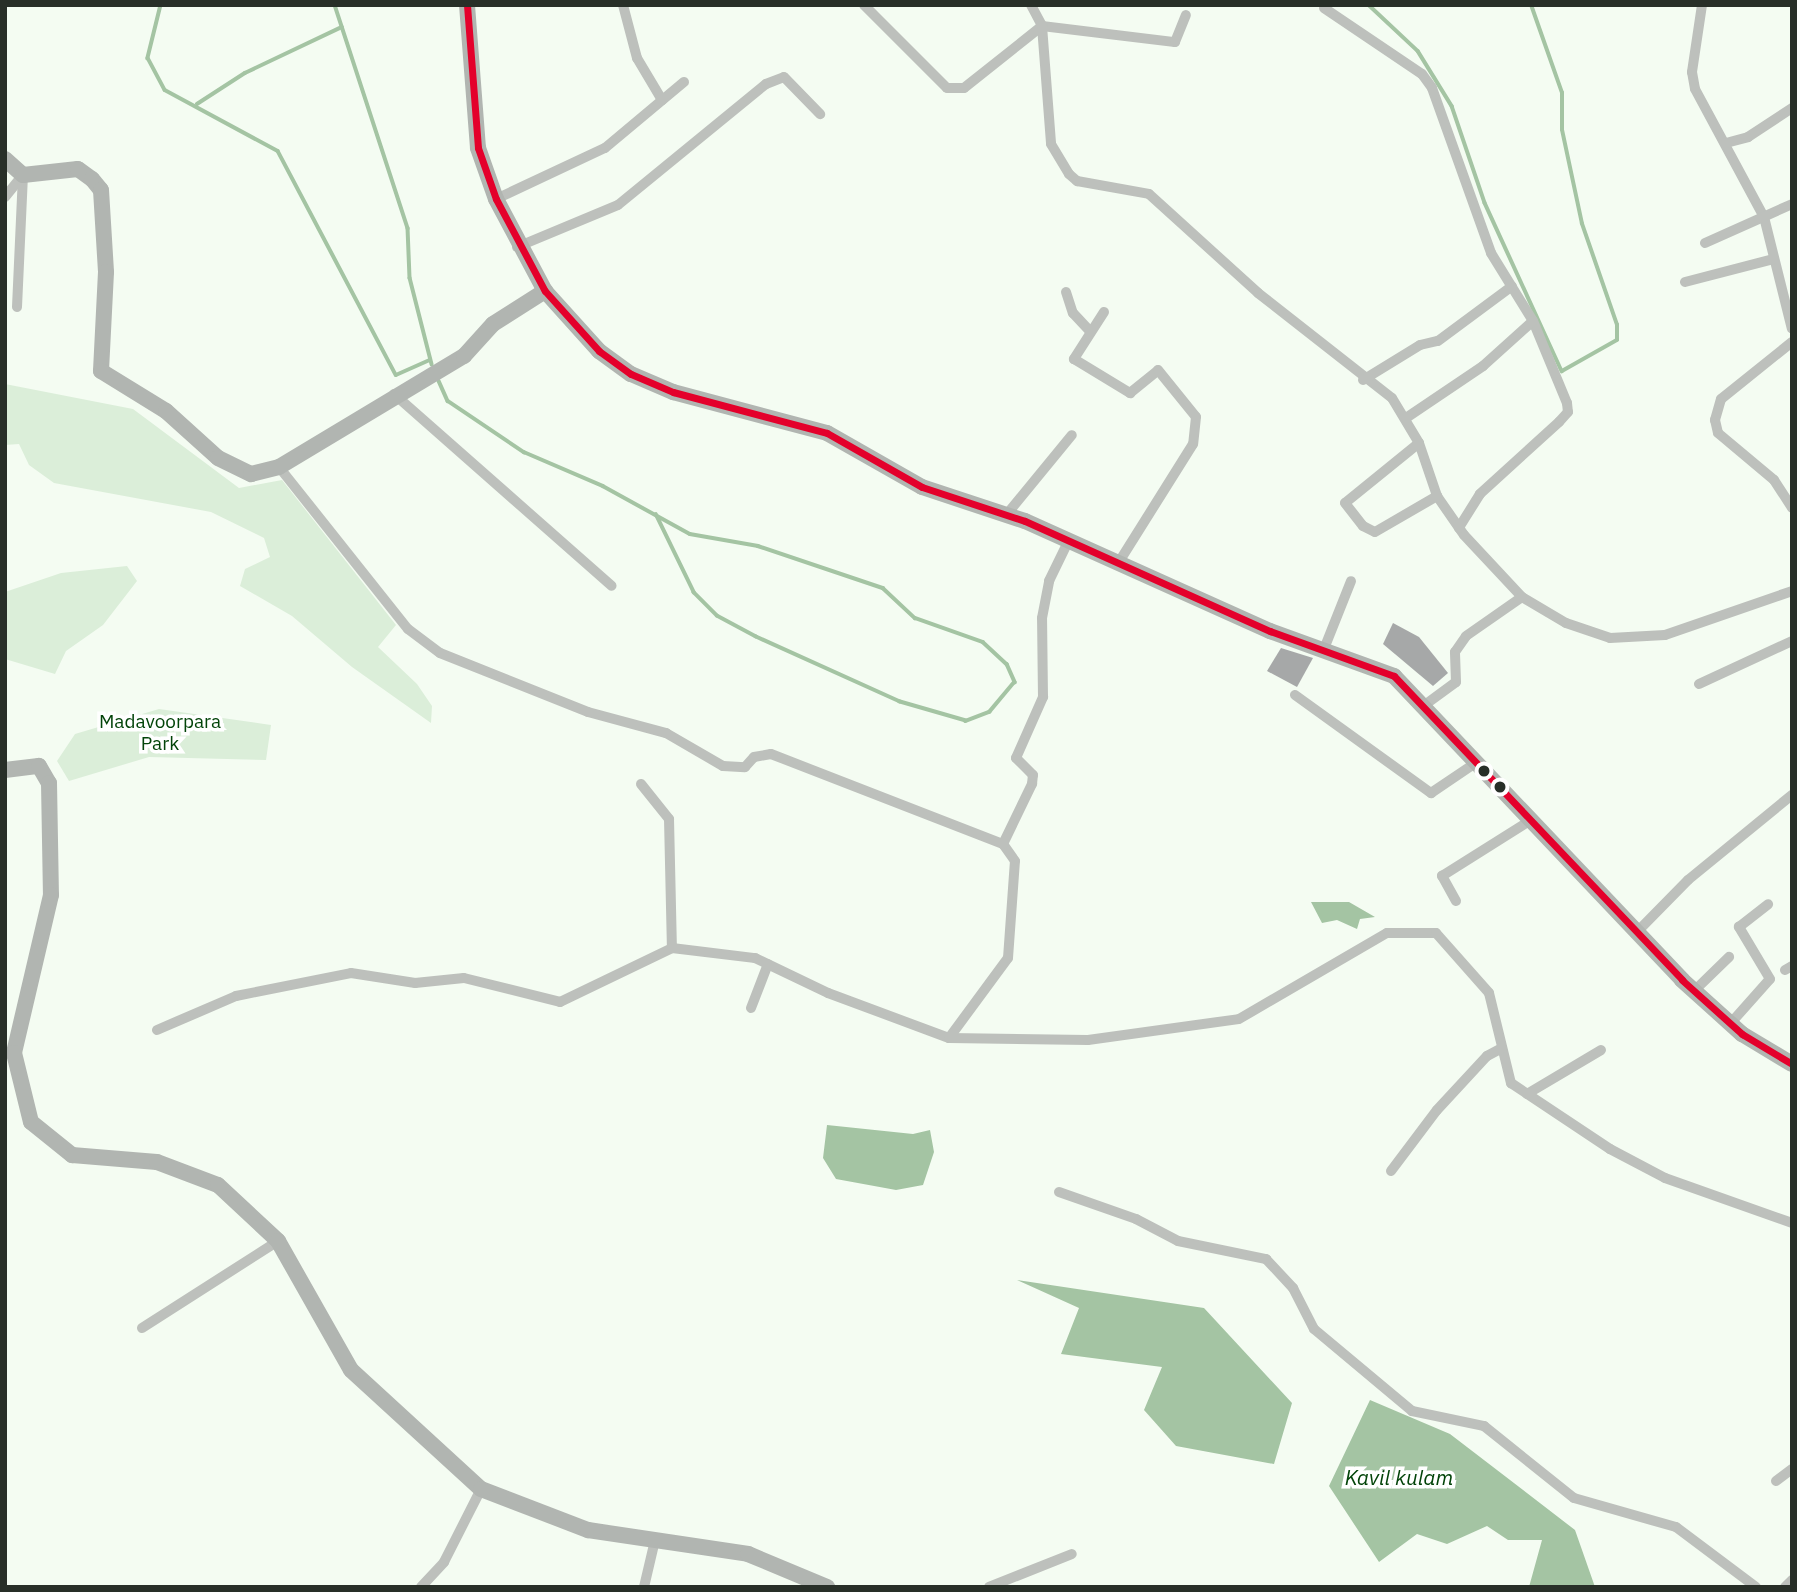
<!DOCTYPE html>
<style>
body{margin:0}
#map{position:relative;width:1797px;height:1592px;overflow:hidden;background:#f4fcf2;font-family:"IBM Plex Sans",sans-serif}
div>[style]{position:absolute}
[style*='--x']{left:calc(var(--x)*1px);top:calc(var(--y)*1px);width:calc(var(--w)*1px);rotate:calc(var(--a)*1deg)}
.green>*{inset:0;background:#dbeed9}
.water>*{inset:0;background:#a4c4a3}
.stream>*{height:3.5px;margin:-1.75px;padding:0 1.75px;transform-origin:1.75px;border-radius:1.75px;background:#a4c4a3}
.building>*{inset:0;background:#a6a8a8}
.street>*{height:10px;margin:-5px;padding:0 5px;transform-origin:5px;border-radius:5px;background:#bdc0bc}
.secondary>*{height:16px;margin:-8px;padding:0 8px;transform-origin:8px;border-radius:8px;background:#b1b5b1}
.bus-1>*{height:7px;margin:-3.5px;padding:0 3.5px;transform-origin:3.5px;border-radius:3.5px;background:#e4002b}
.dots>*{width:19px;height:19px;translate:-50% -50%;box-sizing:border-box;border:4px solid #fff;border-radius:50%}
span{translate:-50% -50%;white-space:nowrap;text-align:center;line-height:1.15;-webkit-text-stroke:7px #fff;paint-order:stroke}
.park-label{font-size:19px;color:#034409}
.water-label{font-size:21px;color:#034409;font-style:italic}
.frame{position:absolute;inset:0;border:7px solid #282f28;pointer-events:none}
</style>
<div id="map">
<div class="green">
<div style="clip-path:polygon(5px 384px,133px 409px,239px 488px,282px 480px,396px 625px,378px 647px,417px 684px,432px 706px,431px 723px,352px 667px,292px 616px,240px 586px,245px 569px,270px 557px,264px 538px,211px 512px,54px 483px,29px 465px,19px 444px,5px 445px)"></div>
<div style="clip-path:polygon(127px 566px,137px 581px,103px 625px,66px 651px,55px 674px,5px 659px,5px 592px,61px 573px)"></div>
<div style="clip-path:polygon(159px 709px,271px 725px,266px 760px,149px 757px,69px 781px,57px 761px,75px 734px)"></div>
</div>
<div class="water">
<div style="clip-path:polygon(1311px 902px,1349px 902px,1375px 917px,1360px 919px,1357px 929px,1337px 920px,1322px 923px)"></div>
<div style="clip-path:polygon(827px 1125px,913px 1134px,930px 1130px,934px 1152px,923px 1185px,896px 1190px,836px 1179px,823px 1158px)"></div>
<div style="clip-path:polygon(1017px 1280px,1204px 1308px,1292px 1403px,1274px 1464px,1176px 1446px,1144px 1410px,1162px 1367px,1061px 1354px,1079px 1308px)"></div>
<div style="clip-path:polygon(1370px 1400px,1450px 1434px,1575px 1530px,1595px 1587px,1529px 1587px,1542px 1540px,1508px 1540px,1487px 1526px,1447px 1544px,1417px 1534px,1379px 1562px,1329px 1486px)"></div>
</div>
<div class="stream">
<div style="--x:161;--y:5;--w:55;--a:103.8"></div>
<div style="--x:148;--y:58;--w:36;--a:62"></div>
<div style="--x:165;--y:90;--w:128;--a:28.4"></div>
<div style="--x:278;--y:151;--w:253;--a:62.2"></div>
<div style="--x:396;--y:375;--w:37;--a:-24"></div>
<div style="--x:335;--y:5;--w:235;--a:71.9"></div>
<div style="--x:408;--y:228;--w:50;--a:87.7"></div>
<div style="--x:410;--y:278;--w:89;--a:75.7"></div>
<div style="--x:1369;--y:5;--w:67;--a:43.2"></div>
<div style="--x:1418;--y:51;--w:65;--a:58.3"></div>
<div style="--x:1452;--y:106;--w:102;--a:71.2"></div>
<div style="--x:1485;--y:203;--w:185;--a:65.4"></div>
<div style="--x:1562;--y:371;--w:63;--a:-29.4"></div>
<div style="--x:1617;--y:340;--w:15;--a:-90"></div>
<div style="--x:1617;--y:325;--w:107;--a:-109.1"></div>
<div style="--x:1582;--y:224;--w:96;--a:-102"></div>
<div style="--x:1562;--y:130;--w:37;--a:-90"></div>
<div style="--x:1562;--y:93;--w:93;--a:-109.4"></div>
<div style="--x:197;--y:104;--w:57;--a:-32.9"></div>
<div style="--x:245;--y:73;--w:107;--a:-25.4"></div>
<div style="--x:439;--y:381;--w:22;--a:66"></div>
<div style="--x:448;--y:401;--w:92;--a:33.9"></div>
<div style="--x:524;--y:452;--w:86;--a:23.3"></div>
<div style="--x:603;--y:486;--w:99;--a:28.9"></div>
<div style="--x:690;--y:534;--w:69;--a:10"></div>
<div style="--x:758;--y:546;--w:132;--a:18.6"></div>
<div style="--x:883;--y:588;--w:44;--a:43.2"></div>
<div style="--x:915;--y:618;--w:72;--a:19.4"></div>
<div style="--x:983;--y:642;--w:33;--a:43"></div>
<div style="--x:1007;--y:664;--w:20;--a:66"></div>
<div style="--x:1015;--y:682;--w:39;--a:130"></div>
<div style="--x:990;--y:712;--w:26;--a:159"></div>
<div style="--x:966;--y:721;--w:69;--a:-163.9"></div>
<div style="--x:900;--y:702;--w:158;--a:-155.7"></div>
<div style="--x:756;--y:637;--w:44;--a:-151.7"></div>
<div style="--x:717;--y:616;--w:33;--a:-135"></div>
<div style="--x:694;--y:593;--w:87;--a:-116"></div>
</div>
<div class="building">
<div style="clip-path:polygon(1393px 623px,1419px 637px,1448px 673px,1433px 686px,1383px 644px)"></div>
<div style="clip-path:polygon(1281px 648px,1313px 658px,1297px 687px,1267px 671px)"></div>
</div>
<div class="street">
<div style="--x:623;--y:5;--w:55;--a:75.2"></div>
<div style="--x:637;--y:58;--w:49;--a:59.2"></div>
<div style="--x:864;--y:5;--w:117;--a:45"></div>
<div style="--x:947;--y:88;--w:17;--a:0"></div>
<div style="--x:964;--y:88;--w:100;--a:-38.5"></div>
<div style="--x:1042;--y:26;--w:134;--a:6.9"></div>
<div style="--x:1175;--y:42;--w:29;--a:-68"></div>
<div style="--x:1031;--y:5;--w:24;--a:62"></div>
<div style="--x:1042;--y:26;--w:118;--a:85.6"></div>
<div style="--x:1051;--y:144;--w:35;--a:59"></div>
<div style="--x:1069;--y:174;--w:11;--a:41"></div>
<div style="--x:1077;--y:181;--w:73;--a:10.2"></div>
<div style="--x:1149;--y:194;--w:147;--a:42.2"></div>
<div style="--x:1258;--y:293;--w:170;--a:38.1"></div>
<div style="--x:1392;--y:398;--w:52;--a:59"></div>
<div style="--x:1419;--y:443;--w:56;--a:71.2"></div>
<div style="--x:1437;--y:496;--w:47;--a:55.3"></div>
<div style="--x:1464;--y:535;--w:85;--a:46.9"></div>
<div style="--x:1522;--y:597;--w:51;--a:30.6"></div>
<div style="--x:1566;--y:623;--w:46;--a:18.8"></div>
<div style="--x:1610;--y:638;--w:55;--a:-3.1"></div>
<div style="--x:1665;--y:635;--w:134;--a:-19.1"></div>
<div style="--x:1702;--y:5;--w:68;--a:98.5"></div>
<div style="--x:1692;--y:72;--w:17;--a:80"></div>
<div style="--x:1695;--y:89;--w:145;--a:61.7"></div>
<div style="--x:1764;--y:217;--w:115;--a:76"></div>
<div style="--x:1324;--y:8;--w:118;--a:34"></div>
<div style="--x:1422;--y:74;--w:17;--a:54"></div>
<div style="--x:1432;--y:88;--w:175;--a:70.3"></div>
<div style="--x:1491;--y:253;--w:80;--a:58.3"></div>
<div style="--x:1533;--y:321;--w:89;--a:67.5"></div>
<div style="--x:1567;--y:403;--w:9;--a:84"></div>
<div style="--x:1568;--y:412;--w:13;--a:132"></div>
<div style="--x:1559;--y:422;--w:107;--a:137.7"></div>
<div style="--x:1480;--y:494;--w:40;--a:122"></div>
<div style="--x:1726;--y:143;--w:23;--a:-15"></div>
<div style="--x:1748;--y:137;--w:53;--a:-33.4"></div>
<div style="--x:5;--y:197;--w:28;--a:-51"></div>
<div style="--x:496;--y:199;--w:120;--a:-25.1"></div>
<div style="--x:605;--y:148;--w:103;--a:-39.9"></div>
<div style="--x:1705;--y:243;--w:95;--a:-24.1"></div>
<div style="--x:517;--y:247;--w:109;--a:-22.6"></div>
<div style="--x:618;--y:205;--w:191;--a:-39.3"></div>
<div style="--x:766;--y:84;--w:19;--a:-21"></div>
<div style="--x:784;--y:77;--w:52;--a:45.8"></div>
<div style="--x:1685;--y:282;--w:92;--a:-14.5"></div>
<div style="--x:1066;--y:292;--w:22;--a:72"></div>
<div style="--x:1073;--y:313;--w:25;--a:47"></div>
<div style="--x:17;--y:307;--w:132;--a:-87.4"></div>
<div style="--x:1104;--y:312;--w:56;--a:122.6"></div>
<div style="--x:1074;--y:359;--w:66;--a:31.3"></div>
<div style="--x:1130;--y:393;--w:36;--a:-39"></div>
<div style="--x:1158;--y:370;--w:60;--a:51"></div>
<div style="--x:1196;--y:417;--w:27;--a:96"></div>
<div style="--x:1193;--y:444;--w:143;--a:122.1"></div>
<div style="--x:1792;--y:342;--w:91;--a:141.2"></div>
<div style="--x:1721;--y:399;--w:22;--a:106"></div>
<div style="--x:1715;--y:420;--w:13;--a:77"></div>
<div style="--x:1718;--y:433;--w:73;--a:40"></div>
<div style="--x:1774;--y:480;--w:33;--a:57"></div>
<div style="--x:1363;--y:380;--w:67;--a:-31.6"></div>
<div style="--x:1420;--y:345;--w:18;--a:-13"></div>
<div style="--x:1438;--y:341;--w:92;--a:-36.6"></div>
<div style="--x:394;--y:394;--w:290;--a:41.4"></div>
<div style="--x:1406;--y:418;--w:93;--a:-34"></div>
<div style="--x:1483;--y:366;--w:67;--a:-42"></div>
<div style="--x:1419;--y:443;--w:95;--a:141"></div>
<div style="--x:1345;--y:503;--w:29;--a:52"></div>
<div style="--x:1363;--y:526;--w:13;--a:27"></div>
<div style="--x:1375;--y:532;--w:72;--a:-30.1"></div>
<div style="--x:279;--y:467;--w:207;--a:51.5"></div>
<div style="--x:408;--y:629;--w:40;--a:37"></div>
<div style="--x:440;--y:653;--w:159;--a:21.7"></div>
<div style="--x:588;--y:712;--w:81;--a:15.1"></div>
<div style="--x:666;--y:733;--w:66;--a:30.1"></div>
<div style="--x:723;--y:766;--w:22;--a:3"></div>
<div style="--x:745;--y:767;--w:13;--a:-48"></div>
<div style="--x:754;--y:757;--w:17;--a:-10"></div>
<div style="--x:771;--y:754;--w:249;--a:21.2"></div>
<div style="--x:1007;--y:514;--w:102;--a:-50.6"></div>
<div style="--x:1324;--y:649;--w:73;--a:-68.3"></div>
<div style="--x:1699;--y:684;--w:102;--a:-24.8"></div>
<div style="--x:1295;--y:695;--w:168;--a:35.8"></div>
<div style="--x:1431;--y:793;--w:52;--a:-34"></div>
<div style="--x:1422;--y:707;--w:42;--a:-36.3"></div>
<div style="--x:1456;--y:682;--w:30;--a:-92"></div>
<div style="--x:1455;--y:652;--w:19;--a:-55"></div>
<div style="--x:1466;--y:636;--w:68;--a:-34.9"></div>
<div style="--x:641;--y:784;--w:45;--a:51.3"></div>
<div style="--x:669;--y:819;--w:129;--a:88.7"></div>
<div style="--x:1456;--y:901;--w:29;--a:-119"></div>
<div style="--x:1442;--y:876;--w:105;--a:-32.2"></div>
<div style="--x:1635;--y:934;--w:76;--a:-45.5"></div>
<div style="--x:1688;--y:880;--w:134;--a:-39.3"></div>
<div style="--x:1785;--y:970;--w:8;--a:-30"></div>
<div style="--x:1694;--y:991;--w:49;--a:-44.2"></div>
<div style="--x:751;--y:1008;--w:47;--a:-68.9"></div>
<div style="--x:1730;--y:1024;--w:60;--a:-48.4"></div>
<div style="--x:1770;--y:979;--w:61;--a:-120.8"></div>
<div style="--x:1739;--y:927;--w:37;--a:-38"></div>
<div style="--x:157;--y:1030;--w:86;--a:-23.3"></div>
<div style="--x:236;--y:996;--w:117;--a:-11.3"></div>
<div style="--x:351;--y:973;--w:65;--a:8.9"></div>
<div style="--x:415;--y:983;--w:49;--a:-5.8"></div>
<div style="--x:464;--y:978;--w:99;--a:14"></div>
<div style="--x:560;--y:1002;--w:124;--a:-25.7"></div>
<div style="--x:672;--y:948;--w:84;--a:6.9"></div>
<div style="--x:755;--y:958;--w:81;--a:25.6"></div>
<div style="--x:828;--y:993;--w:129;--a:20.4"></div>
<div style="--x:949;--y:1038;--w:139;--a:0.8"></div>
<div style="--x:1088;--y:1040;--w:152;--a:-7.9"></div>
<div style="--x:1239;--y:1019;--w:171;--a:-30.2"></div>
<div style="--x:1387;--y:933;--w:49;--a:0"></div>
<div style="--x:1436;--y:933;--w:80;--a:48.5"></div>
<div style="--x:1489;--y:993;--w:93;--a:76.3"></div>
<div style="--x:1511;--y:1083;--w:119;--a:33.7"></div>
<div style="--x:1610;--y:1149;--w:62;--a:27.8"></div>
<div style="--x:1665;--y:1178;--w:135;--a:19.5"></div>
<div style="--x:949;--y:1038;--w:99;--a:-53.6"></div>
<div style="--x:1008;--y:958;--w:97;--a:-85.9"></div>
<div style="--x:1015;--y:861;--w:21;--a:-125"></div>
<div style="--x:1003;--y:844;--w:67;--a:-64.2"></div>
<div style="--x:1032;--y:784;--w:9;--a:-84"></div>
<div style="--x:1033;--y:775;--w:24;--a:-135"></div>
<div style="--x:1016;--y:758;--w:67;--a:-66.1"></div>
<div style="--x:1043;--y:697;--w:79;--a:-90.7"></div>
<div style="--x:1042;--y:618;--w:38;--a:-79"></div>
<div style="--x:1049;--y:581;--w:41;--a:-64.1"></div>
<div style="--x:1527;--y:1094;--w:86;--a:-30.7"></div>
<div style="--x:1391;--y:1171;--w:76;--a:-53"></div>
<div style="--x:1437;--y:1110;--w:74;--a:-47.2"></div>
<div style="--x:1487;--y:1056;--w:17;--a:-28"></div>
<div style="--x:1059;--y:1192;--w:82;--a:19.3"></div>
<div style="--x:1136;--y:1219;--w:47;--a:27.6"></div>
<div style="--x:1178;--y:1241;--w:90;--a:11.6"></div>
<div style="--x:1266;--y:1259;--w:40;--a:47"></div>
<div style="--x:1293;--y:1288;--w:46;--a:62.9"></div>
<div style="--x:1314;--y:1329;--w:128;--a:39.9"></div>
<div style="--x:1412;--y:1411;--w:74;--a:11.8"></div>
<div style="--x:1484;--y:1426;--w:115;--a:38.7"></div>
<div style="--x:1574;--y:1498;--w:106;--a:15.9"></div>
<div style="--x:1676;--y:1527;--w:100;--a:36.9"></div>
<div style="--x:142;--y:1328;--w:161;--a:-32.6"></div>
<div style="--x:1776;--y:1481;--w:20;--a:-37"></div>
<div style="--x:421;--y:1587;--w:34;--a:-47"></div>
<div style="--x:444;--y:1562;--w:82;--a:-63.1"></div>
<div style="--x:644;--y:1587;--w:48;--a:-76.8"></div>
<div style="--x:989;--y:1587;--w:89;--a:-21.7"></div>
<div style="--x:1785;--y:1587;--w:10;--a:-45"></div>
</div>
<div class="secondary">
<div style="--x:467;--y:5;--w:143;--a:85.6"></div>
<div style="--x:478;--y:148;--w:54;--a:70.6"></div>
<div style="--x:496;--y:199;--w:104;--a:62"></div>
<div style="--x:545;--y:291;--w:81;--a:48"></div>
<div style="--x:599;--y:351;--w:39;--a:36"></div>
<div style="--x:631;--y:374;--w:46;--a:23.2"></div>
<div style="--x:673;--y:392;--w:159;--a:14.9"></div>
<div style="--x:827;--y:433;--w:109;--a:29.6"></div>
<div style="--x:922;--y:487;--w:108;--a:18.3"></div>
<div style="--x:1025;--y:521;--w:269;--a:24.2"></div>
<div style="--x:1270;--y:631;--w:132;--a:19.9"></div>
<div style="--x:1394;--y:676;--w:419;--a:46.5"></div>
<div style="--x:1682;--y:980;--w:81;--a:42"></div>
<div style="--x:1742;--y:1034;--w:58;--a:31"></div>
<div style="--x:5;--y:159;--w:24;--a:42"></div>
<div style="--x:23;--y:175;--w:55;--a:-6.2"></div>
<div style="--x:78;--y:169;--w:17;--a:36"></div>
<div style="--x:92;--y:179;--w:14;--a:51"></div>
<div style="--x:101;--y:190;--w:82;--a:86.5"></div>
<div style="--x:106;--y:272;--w:99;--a:92.9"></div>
<div style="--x:101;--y:371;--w:76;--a:31.6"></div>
<div style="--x:166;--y:411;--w:70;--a:42.1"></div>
<div style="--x:218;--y:458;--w:37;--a:26"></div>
<div style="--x:251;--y:474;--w:29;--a:-14"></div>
<div style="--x:279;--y:467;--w:216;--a:-31"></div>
<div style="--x:464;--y:356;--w:43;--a:-47.8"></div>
<div style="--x:493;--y:324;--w:62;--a:-32.4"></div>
<div style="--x:5;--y:770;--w:34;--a:-7"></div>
<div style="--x:39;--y:766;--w:20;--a:60"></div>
<div style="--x:49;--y:783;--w:112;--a:89"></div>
<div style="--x:51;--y:895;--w:162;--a:103.2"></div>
<div style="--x:14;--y:1053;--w:71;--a:76.2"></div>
<div style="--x:31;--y:1122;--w:53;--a:38.8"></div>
<div style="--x:72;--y:1155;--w:85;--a:4.7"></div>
<div style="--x:157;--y:1162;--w:65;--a:20.7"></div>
<div style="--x:218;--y:1185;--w:82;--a:43"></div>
<div style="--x:278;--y:1241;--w:148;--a:60.5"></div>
<div style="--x:351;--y:1370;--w:176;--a:42.5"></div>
<div style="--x:481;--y:1489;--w:115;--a:21"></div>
<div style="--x:588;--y:1530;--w:162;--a:8.5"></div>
<div style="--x:748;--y:1554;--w:86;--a:22.7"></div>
</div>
<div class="bus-1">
<div style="--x:467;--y:5;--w:143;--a:85.6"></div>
<div style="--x:478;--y:148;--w:54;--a:70.6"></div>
<div style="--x:496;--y:199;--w:104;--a:62"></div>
<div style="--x:545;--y:291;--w:81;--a:48"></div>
<div style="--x:599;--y:351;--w:39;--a:36"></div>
<div style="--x:631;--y:374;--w:46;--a:23.2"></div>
<div style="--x:673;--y:392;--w:159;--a:14.9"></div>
<div style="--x:827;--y:433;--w:109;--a:29.6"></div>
<div style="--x:922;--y:487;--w:108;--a:18.3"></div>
<div style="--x:1025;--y:521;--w:269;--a:24.2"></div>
<div style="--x:1270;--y:631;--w:132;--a:19.9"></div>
<div style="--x:1394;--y:676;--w:419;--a:46.5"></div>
<div style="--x:1682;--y:980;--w:81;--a:42"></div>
<div style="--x:1742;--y:1034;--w:58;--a:31"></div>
</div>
<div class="dots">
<div style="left:1484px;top:771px;background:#282f28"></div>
<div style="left:1500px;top:787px;background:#282f28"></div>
</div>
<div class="park-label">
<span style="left:160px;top:733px">Madavoorpara<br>Park</span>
</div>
<div class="water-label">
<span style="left:1399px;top:1477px">Kavil kulam</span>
</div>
<div class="frame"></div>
</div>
